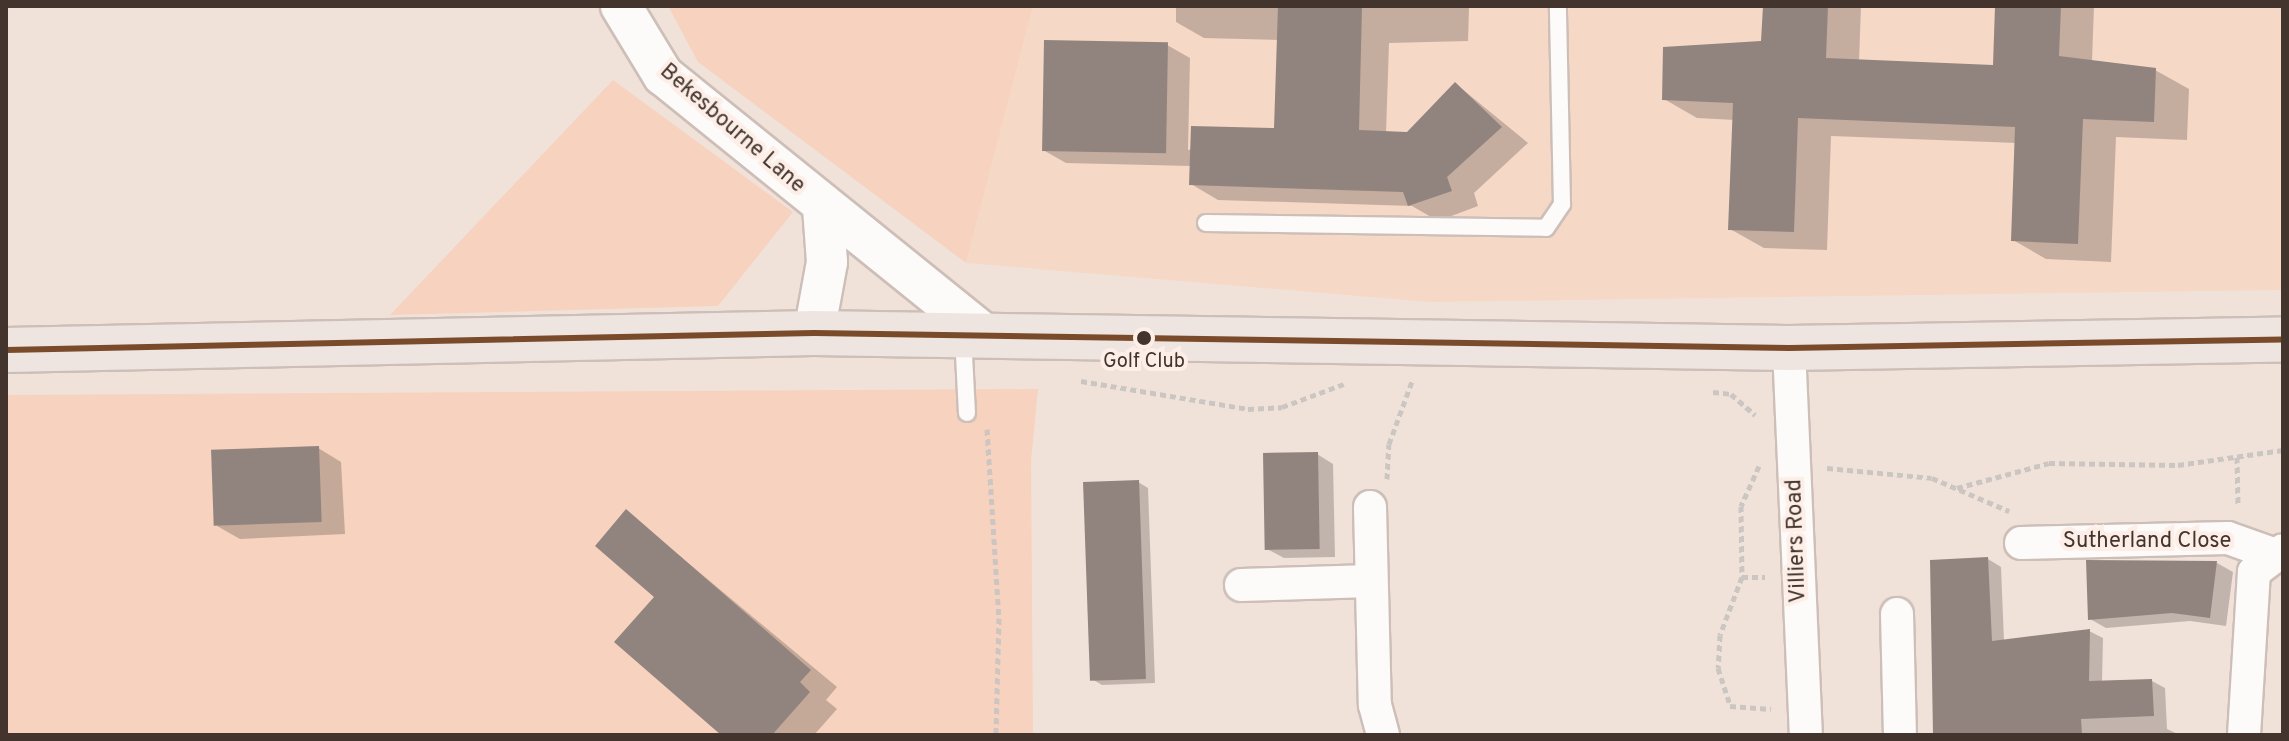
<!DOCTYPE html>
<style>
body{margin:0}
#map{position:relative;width:2289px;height:741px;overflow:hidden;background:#f1e2d9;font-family:Overpass,sans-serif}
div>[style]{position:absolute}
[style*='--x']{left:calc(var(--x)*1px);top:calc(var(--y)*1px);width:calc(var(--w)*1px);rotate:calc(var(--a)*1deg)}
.built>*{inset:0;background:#f6d8c7}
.green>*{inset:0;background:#f6d2bf}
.shadow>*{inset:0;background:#0003}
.building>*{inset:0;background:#91847e;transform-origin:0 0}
.path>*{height:5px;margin-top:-2.5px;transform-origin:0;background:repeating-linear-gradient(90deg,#cbc6c2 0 6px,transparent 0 10px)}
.roads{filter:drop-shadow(2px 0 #cdbfb8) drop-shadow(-2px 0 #cdbfb8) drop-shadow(0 2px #cdbfb8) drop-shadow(0 -2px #cdbfb8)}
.service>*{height:16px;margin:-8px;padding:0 8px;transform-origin:8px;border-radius:8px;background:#fdfbf9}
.minor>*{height:32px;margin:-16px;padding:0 16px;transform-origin:16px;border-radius:16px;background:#fdfbf9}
.tertiary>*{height:40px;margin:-20px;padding:0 20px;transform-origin:20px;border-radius:20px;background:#fdfbf9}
.primary>*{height:44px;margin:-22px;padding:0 22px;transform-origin:22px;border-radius:22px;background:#eee5e1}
.bus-1>*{height:6px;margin:-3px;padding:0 3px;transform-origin:3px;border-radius:3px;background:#7a4b2a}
.dots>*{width:22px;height:22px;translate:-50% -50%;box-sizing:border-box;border:4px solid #fdeee7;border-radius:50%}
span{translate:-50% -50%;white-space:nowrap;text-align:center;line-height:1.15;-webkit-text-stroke:8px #fdeee7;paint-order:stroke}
.bus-label{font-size:20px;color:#43352e}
.street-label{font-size:22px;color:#43352e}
.frame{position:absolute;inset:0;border:8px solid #43352e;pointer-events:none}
</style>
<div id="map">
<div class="built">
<div style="clip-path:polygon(1033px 6px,2283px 6px,2283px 290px,1430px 302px,966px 263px)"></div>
</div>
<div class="green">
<div style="clip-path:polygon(668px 6px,1033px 6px,966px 263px,698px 62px)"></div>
<div style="clip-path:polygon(613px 80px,793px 212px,718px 306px,390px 315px)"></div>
<div style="clip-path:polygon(1038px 389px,1031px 461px,1033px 735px,6px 735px,6px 395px)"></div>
</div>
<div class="shadow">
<div style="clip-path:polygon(1176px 6px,1476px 6px,1469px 8px,1468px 41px,1389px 43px,1386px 133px,1408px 134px,1456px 84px,1528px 143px,1474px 193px,1478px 206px,1438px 221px,1412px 206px,1218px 200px,1191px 184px,1191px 166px,1066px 163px,1043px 150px,1167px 45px,1190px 58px,1188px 150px,1276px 130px,1279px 40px,1204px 38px,1176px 22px)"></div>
<div style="clip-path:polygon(1765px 6px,1861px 6px,1859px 62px,1994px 67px,1997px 6px,2094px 6px,2092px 62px,2155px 70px,2189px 89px,2187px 140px,2116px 137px,2111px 262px,2046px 259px,2013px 240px,2017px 143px,1831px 136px,1827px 250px,1764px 248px,1730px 229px,1735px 120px,1697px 118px,1664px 99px,1763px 43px)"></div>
<div style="clip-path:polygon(318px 448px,341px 462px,345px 534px,240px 539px,217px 526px)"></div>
<div style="clip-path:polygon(1317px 454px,1333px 464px,1335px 557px,1284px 558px,1267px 549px)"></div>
<div style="clip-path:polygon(1138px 482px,1148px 488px,1155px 683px,1102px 685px,1092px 679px)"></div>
<div style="clip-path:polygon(627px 512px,837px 687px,826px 700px,837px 709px,814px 735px,724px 735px,657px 597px)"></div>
<div style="clip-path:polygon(1988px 559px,2001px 567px,2004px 641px,2089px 631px,2103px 638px,2102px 682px,2152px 681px,2165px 688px,2167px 729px,2180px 735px,1935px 735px)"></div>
<div style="clip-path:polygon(2088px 562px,2217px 563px,2233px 572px,2226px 626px,2190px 621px,2106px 628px,2090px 619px)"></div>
</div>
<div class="building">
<div style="clip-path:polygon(1278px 6px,1362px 6px,1359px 130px,1407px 132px,1455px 82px,1502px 127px,1447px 177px,1452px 191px,1408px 206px,1403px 192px,1189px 185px,1191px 126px,1274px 128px)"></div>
<div style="clip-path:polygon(1763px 6px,1828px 6px,1826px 58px,1993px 65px,1995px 6px,2061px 6px,2059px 56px,2156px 68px,2154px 122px,2083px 119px,2078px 244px,2011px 241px,2015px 127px,1798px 118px,1794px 232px,1728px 230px,1733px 103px,1662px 100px,1663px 47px,1761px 41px)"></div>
<div style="left:1044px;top:40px;width:124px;height:111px;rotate:1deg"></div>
<div style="left:319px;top:446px;width:76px;height:108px;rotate:88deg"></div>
<div style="left:1318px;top:452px;width:97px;height:55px;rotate:89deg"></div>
<div style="left:1139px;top:480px;width:199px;height:56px;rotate:88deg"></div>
<div style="clip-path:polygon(626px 509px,811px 670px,800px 682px,810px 692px,772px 735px,721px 735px,614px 642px,654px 597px,595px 546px)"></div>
<div style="clip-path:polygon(1988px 557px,1992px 641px,2090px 629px,2089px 681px,2152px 679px,2154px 716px,2081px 719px,2082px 735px,1933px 735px,1930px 560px)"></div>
<div style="clip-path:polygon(2086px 560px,2217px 561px,2210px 618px,2172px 613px,2088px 620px)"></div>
</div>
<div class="path">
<div style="--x:1081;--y:381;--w:169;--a:9.5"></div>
<div style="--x:1248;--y:409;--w:34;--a:-3"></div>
<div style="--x:1282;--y:407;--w:66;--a:-20.4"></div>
<div style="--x:1713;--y:392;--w:18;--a:6"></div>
<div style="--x:1731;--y:394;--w:32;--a:41"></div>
<div style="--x:987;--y:429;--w:189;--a:86.4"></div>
<div style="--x:999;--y:618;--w:117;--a:91.5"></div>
<div style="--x:2237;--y:457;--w:49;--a:88.8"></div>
<div style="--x:1759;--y:466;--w:44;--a:114.2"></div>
<div style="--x:1741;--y:506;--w:71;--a:89.2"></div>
<div style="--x:1742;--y:577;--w:62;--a:110.8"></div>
<div style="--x:1720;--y:635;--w:33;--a:93"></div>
<div style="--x:1718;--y:668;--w:40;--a:72"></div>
<div style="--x:1730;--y:706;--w:41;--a:4.2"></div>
<div style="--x:1827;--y:468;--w:105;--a:5.4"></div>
<div style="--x:1932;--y:478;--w:84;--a:23.2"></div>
<div style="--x:1387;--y:479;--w:35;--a:-87"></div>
<div style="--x:1389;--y:444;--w:67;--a:-69.9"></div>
<div style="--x:1957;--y:488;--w:95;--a:-15.2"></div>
<div style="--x:2049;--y:463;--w:129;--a:0.9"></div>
<div style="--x:2178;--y:465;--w:106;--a:-8.1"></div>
<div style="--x:1742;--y:577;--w:23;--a:0"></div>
</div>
<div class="roads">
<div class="service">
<div style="--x:1206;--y:223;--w:340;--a:0.8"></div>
<div style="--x:1546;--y:228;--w:29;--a:-56"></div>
<div style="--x:1562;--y:204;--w:198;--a:-91.2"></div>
<div style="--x:963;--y:335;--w:78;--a:87.1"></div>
</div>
<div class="minor">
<div style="--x:1789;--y:348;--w:387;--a:87.5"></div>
<div style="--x:1370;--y:507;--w:198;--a:88.6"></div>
<div style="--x:1375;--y:705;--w:31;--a:75"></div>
<div style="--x:2021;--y:543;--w:207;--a:-1.4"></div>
<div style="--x:2228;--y:538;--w:45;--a:19.7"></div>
<div style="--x:1241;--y:585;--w:130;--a:-1.8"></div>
<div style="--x:1897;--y:614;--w:121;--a:88.6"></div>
<div style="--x:2244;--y:735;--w:163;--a:-86.5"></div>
<div style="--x:2254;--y:572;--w:36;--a:-37"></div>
</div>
<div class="tertiary">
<div style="--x:621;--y:6;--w:81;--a:58.7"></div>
<div style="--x:663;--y:75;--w:409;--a:38.9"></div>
<div style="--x:814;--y:333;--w:72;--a:-79.6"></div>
<div style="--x:827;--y:262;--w:54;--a:-94.2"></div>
</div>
<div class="primary">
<div style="--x:6;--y:350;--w:808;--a:-1.21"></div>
<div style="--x:814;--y:333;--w:975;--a:0.88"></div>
<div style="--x:1789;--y:348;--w:494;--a:-1"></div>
</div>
</div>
<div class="bus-1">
<div style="--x:6;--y:350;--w:808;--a:-1.21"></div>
<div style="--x:814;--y:333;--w:975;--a:0.88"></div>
<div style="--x:1789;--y:348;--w:494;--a:-1"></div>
</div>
<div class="dots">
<div style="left:1144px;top:338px;background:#43352e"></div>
</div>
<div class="bus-label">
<span style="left:1144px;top:362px">Golf Club</span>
</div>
<div class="street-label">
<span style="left:732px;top:129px;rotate:41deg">Bekesbourne Lane</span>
<span style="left:1797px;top:541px;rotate:-92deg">Villiers Road</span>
<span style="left:2147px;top:542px">Sutherland Close</span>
</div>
<div class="frame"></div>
</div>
